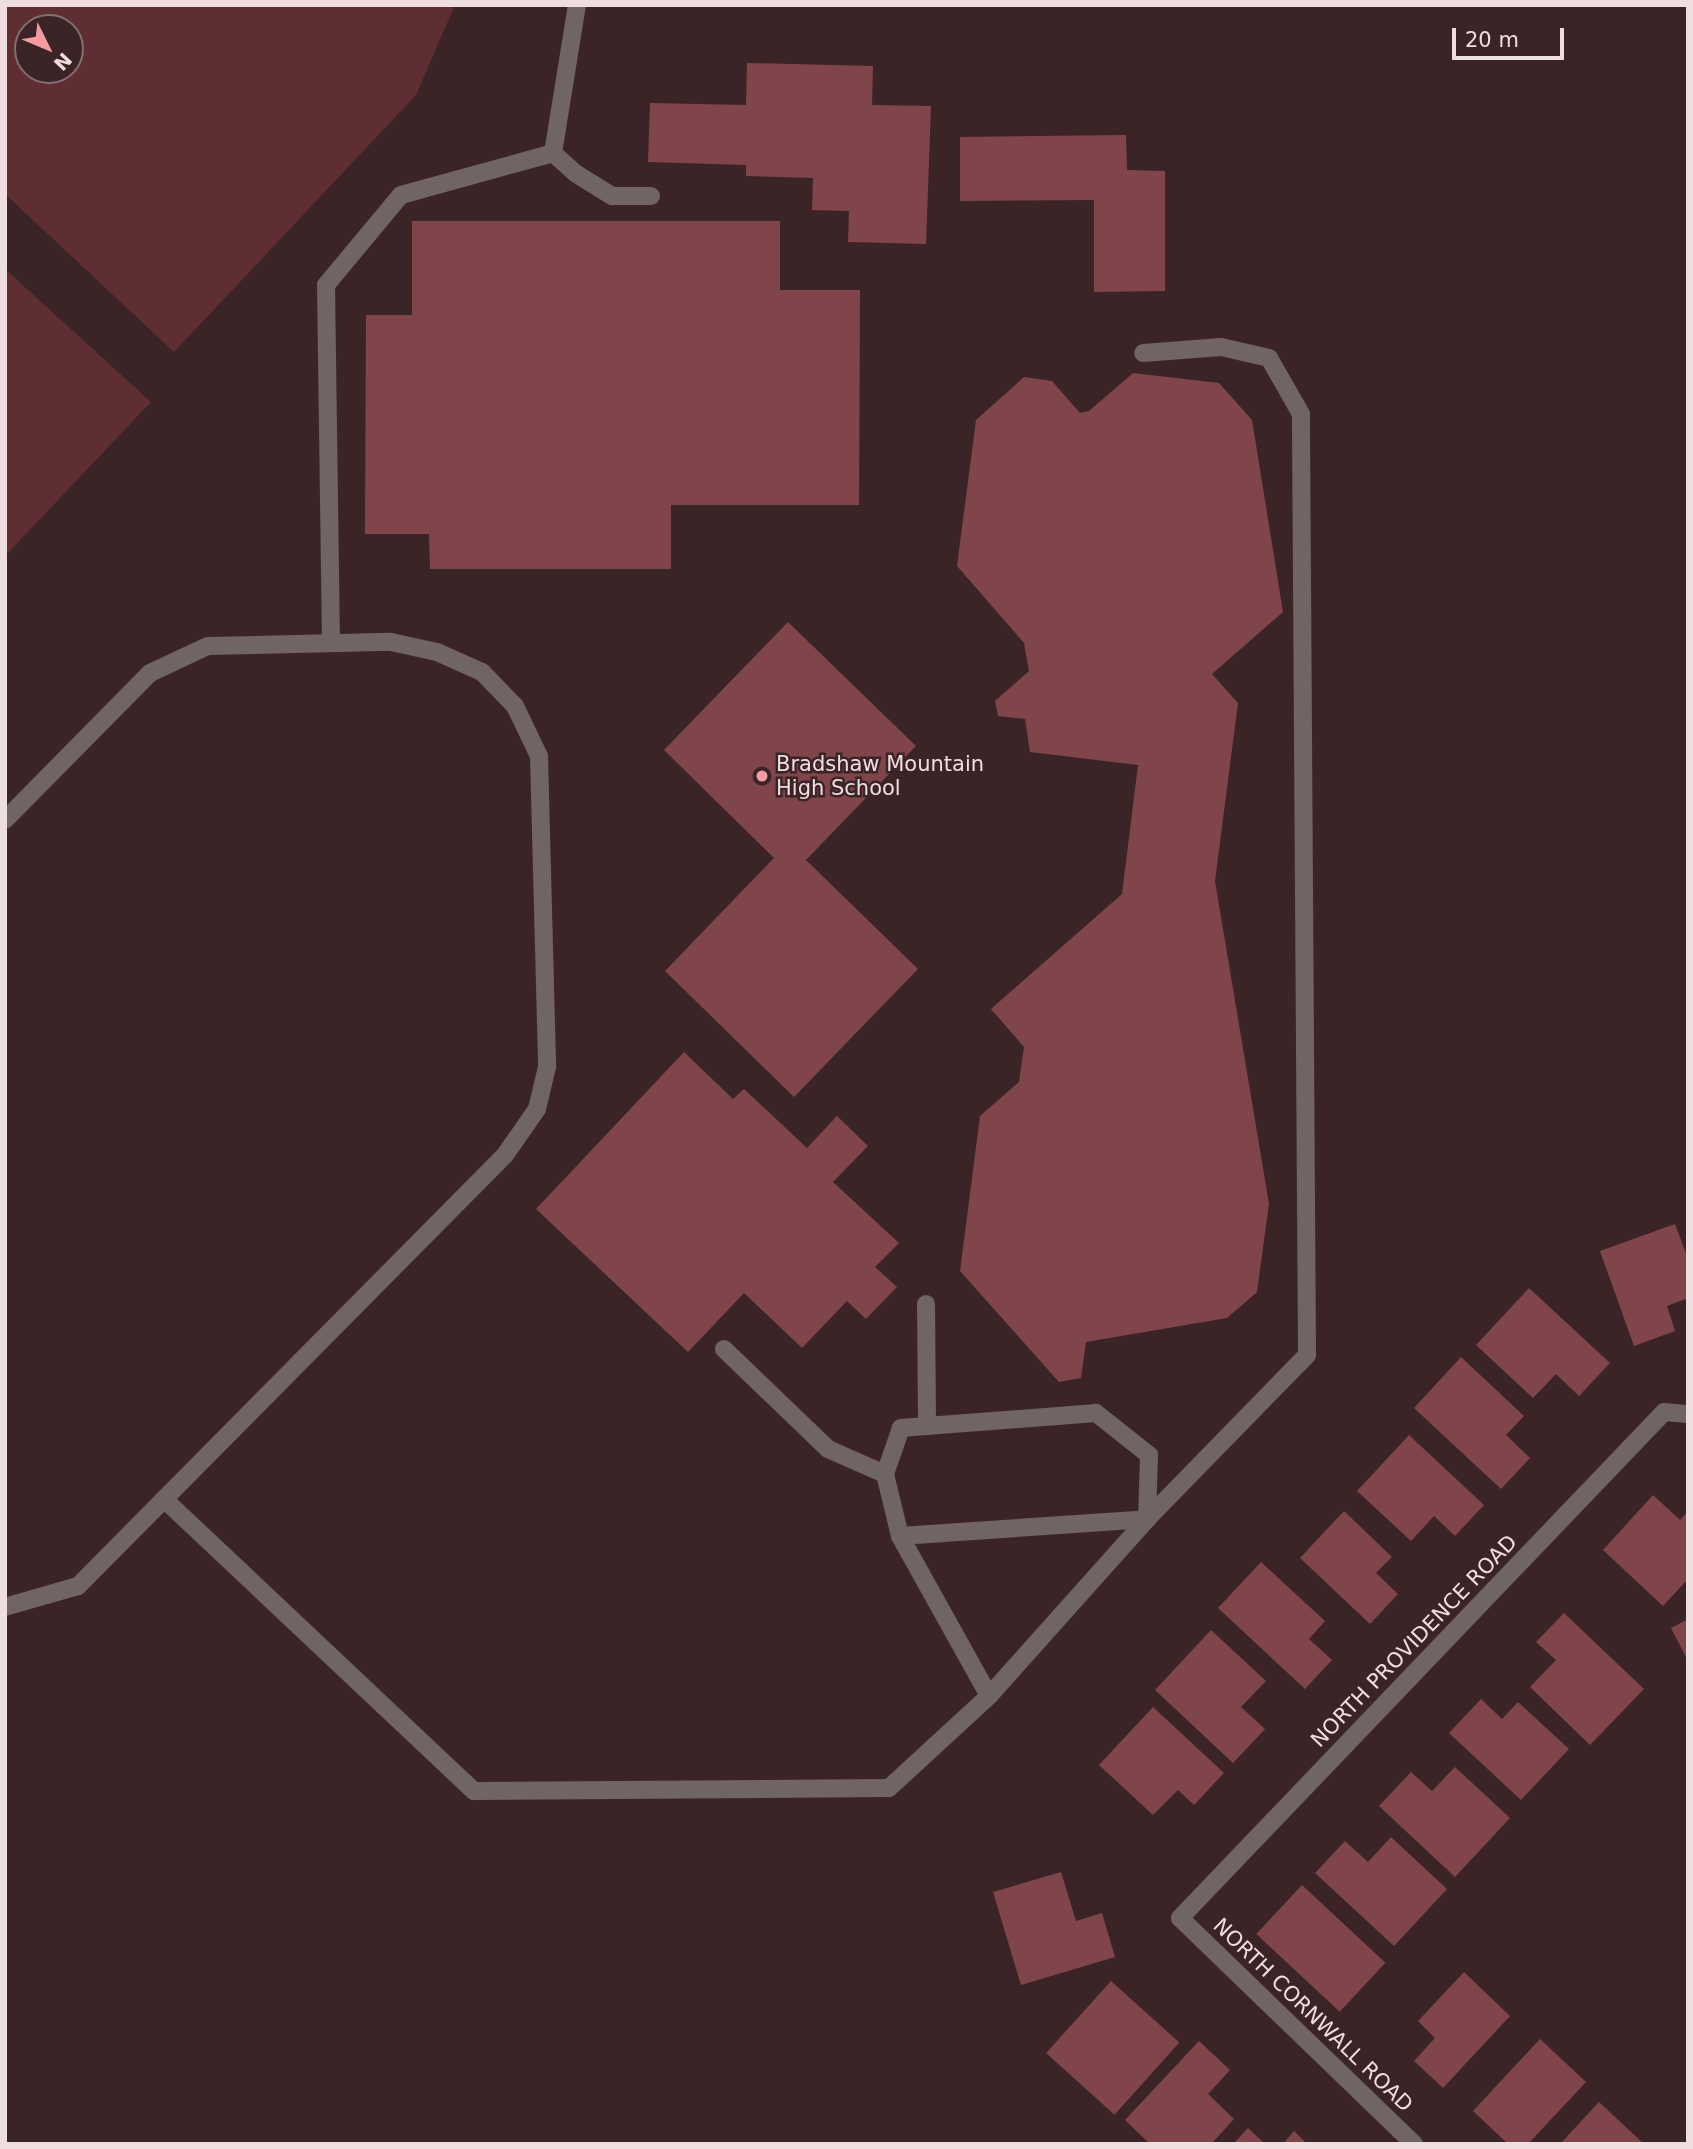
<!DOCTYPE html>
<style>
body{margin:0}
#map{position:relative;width:1693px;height:2149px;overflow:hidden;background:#3b2426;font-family:"DejaVu Sans",sans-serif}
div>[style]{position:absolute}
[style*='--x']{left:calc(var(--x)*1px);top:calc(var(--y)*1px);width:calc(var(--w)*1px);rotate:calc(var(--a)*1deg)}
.green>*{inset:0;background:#5f2e33}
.building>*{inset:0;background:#80454a;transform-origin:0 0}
.minor>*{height:18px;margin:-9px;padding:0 9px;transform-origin:9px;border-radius:9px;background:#706464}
.dots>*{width:19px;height:19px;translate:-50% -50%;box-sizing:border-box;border:4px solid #3b2426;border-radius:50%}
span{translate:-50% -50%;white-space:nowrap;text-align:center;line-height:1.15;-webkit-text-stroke:5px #3b2426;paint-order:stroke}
.poi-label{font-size:21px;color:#eededf}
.left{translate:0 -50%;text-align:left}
.street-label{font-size:21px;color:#eededf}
.frame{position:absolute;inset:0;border:7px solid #eededf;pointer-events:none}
.north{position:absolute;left:14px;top:14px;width:70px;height:70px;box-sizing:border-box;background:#3b2426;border:2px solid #836e70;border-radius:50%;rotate:133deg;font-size:19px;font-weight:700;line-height:28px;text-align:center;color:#eededf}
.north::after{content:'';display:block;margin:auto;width:24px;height:32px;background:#f49aa1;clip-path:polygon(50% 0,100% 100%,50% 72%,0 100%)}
.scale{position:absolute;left:1452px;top:28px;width:112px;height:32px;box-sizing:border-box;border:4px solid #eededf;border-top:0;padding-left:9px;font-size:21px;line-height:24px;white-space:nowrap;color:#eededf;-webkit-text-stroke:5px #3b2426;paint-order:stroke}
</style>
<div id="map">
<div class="green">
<div style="clip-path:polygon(evenodd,5px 5px,455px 5px,416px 95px,174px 352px,5px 194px,5px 5px,28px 28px,70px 28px,70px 70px,28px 70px,28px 28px)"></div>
<div style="clip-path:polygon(5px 269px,151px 402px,5px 556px)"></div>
</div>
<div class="building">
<div style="clip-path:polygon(747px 63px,873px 66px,872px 105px,931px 106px,926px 244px,848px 242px,849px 211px,812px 210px,813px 178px,746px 176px,746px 165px,648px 162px,650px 103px,746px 105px)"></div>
<div style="clip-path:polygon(1126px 135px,1127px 170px,1165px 171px,1165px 291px,1094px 292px,1094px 200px,960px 201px,960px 137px)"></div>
<div style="clip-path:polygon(412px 221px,780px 221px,780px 290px,860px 290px,859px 505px,671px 505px,671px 569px,430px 569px,429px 534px,365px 534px,366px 315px,412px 315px)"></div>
<div style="clip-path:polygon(1133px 373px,1219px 383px,1252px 420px,1283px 612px,1212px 674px,1238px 703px,1215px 881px,1269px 1204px,1257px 1292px,1227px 1318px,1086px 1342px,1081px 1378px,1059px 1382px,960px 1271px,980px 1116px,1019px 1082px,1024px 1047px,991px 1009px,1122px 894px,1138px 765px,1030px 752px,1025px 719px,998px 716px,995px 701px,1029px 671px,1024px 643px,957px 566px,976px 420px,1024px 377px,1052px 381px,1080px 413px,1089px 411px)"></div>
<div style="clip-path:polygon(788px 622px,916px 746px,806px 860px,918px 969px,794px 1097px,665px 971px,774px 858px,664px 750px)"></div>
<div style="clip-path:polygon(684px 1052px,733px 1099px,744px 1089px,807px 1148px,837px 1116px,868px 1146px,833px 1182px,899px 1243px,875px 1267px,897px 1287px,866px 1319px,847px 1301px,802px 1348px,744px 1293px,688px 1352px,536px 1209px)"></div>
<div style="clip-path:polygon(1675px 1224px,1688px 1259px,1688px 1298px,1667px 1306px,1675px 1331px,1634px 1346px,1600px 1251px)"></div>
<div style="clip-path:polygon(1529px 1288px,1610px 1363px,1579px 1396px,1556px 1374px,1533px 1398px,1476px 1345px)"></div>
<div style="clip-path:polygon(1461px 1357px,1524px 1416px,1506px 1435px,1530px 1458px,1501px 1489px,1414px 1408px)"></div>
<div style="clip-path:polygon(1409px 1435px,1484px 1505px,1455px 1536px,1434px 1516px,1411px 1541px,1357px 1491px)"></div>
<div style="clip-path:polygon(1653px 1495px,1680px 1520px,1688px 1511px,1688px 1579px,1663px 1606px,1603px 1550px)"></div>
<div style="clip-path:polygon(1344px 1511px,1392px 1557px,1376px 1573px,1398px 1594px,1370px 1624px,1300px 1558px)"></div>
<div style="clip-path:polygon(1261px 1562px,1325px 1621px,1309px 1639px,1332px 1660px,1305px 1689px,1218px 1608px)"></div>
<div style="clip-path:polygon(1564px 1613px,1644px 1689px,1590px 1745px,1530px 1687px,1556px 1660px,1536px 1642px)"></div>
<div style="clip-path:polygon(1688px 1619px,1688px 1661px,1671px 1628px)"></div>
<div style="clip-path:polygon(1211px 1630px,1266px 1681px,1241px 1707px,1265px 1729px,1233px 1763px,1155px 1690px)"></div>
<div style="clip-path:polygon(1481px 1699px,1502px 1719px,1518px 1702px,1569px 1749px,1521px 1800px,1449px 1733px)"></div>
<div style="clip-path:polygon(1153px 1707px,1224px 1773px,1194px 1805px,1178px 1790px,1153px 1815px,1099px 1765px)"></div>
<div style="clip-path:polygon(1455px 1767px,1510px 1818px,1455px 1877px,1379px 1806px,1411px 1772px,1432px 1791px)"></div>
<div style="clip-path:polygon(1391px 1837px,1447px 1889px,1394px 1946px,1315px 1873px,1345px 1841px,1368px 1862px)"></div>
<div style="clip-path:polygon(1061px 1872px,1076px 1921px,1102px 1913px,1115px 1957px,1021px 1985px,993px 1892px)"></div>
<div style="left:1302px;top:1885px;width:114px;height:67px;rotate:43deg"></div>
<div style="clip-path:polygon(1464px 1972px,1510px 2016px,1443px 2088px,1414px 2061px,1435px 2038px,1418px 2021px)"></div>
<div style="left:1111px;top:1981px;width:92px;height:97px;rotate:42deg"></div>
<div style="clip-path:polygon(1540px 2039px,1586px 2082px,1528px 2144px,1508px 2144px,1473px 2111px)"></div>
<div style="clip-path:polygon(1199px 2041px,1230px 2070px,1208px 2094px,1234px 2119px,1211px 2144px,1150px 2144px,1125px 2120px)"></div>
<div style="clip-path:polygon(1599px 2102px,1644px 2144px,1560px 2144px)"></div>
<div style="clip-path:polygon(1248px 2128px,1265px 2144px,1233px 2144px)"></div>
<div style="clip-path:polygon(1294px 2131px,1307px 2144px,1283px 2144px)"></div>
</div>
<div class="minor">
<div style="--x:553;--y:153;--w:30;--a:42"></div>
<div style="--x:575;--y:173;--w:44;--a:31.9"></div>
<div style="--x:612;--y:196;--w:39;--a:0"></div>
<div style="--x:331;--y:643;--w:358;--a:-90.8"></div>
<div style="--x:326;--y:285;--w:117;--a:-50.2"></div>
<div style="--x:401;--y:195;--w:158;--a:-15.4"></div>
<div style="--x:553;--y:153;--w:150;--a:-80.8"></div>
<div style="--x:5;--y:820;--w:206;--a:-45.4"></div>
<div style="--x:150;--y:673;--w:64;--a:-25"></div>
<div style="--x:208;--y:646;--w:183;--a:-1.3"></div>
<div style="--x:391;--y:642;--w:47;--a:12.3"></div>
<div style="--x:437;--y:652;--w:49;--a:24"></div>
<div style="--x:482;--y:672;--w:47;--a:45.9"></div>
<div style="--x:515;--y:706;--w:55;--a:64.4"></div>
<div style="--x:539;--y:756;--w:311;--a:88.5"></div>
<div style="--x:547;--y:1067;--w:43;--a:103.4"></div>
<div style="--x:537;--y:1109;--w:56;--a:124.8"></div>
<div style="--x:505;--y:1155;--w:607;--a:134.73"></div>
<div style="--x:78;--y:1586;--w:76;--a:164"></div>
<div style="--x:926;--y:1304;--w:122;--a:89.5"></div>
<div style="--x:724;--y:1349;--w:144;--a:43.9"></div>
<div style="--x:828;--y:1449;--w:62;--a:23.7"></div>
<div style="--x:164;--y:1499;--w:426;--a:43.3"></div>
<div style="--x:474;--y:1791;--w:415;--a:-0.4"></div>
<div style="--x:889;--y:1788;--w:136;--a:-42.6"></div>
<div style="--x:989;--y:1696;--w:237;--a:-48.2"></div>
<div style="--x:1147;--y:1519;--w:64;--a:-88.2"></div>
<div style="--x:1149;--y:1455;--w:68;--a:-141.6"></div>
<div style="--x:1096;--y:1413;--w:196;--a:175.6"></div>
<div style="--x:901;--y:1428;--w:49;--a:109.2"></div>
<div style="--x:885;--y:1474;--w:64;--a:76.4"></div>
<div style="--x:900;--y:1536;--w:183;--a:60.9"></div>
<div style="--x:900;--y:1536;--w:248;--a:-3.9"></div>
<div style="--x:1147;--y:1519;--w:229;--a:-45.7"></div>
<div style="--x:1307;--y:1355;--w:941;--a:-90.37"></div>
<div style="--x:1301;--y:414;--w:64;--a:-119.7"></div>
<div style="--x:1269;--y:358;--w:49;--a:-167.1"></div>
<div style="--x:1221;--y:347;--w:78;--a:175.6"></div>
<div style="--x:1414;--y:2144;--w:325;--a:-136"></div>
<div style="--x:1180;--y:1918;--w:700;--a:-46.27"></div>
<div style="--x:1664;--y:1412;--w:24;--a:5"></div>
</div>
<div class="dots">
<div style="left:762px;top:776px;background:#f49aa1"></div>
</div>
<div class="poi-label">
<span class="left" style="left:776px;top:776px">Bradshaw Mountain<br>High School</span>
</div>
<div class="street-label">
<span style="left:1414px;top:1641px;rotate:-46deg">NORTH PROVIDENCE ROAD</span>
<span style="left:1313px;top:2015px;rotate:44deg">NORTH CORNWALL ROAD</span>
</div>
<div class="frame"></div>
<div class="north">N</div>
<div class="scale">20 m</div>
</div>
